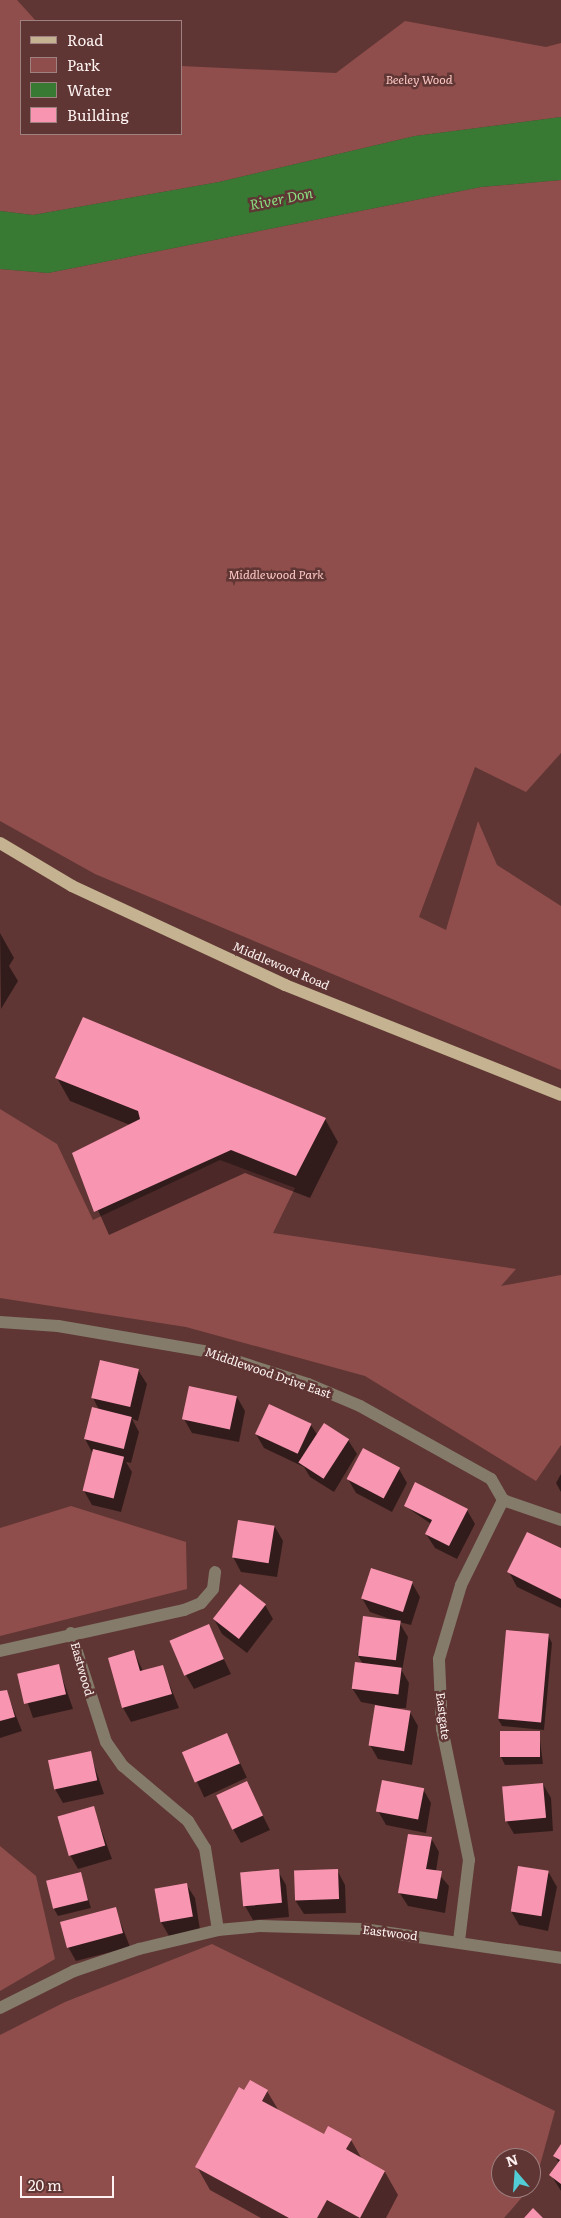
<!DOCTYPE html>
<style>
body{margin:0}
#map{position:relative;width:561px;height:2218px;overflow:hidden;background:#5f3634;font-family:Literata,serif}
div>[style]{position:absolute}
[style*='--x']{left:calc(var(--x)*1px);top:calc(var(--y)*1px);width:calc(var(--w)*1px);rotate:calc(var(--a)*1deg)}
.green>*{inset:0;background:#8f4e4c}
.water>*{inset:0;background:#387933}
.shadow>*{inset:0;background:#0007;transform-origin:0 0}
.building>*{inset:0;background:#f895b1;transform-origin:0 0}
.minor>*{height:12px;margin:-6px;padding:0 6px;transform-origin:6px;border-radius:6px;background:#847b6b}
.primary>*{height:12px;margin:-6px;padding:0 6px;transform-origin:6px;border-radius:6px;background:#c4b290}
span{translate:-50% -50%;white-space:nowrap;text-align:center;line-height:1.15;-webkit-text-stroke:5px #5f3634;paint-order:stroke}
.park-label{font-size:12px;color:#fbc6c3;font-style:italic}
.street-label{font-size:12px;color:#fdf2f1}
.water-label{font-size:14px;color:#89e081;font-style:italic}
.legend{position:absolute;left:20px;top:20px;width:162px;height:115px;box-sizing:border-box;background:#5f3634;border:1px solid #9e8180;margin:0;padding:6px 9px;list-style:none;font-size:15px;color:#fdf2f1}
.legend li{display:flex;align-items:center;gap:10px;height:25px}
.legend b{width:25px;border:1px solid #9e8180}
.north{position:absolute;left:491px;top:2148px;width:50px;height:50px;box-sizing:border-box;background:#5f3634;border:1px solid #9e8180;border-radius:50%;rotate:342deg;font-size:14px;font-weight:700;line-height:20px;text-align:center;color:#fdf2f1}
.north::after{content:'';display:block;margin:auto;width:18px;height:22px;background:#52ccd5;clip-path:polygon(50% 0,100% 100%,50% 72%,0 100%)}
.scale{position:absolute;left:20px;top:2176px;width:94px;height:22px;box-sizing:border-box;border:2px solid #fdf2f1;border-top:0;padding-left:6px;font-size:15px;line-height:18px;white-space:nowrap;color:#fdf2f1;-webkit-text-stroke:4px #5f3634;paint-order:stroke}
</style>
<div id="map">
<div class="green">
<div style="clip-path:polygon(0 0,17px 0,36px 21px,21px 21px,21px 134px,181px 134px,181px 66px,336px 73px,405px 21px,546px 47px,561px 43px,561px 117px,415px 136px,219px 182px,33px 215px,0 211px)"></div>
<div style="clip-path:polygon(561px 180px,561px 753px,526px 792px,475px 767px,419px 917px,446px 930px,478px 821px,497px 865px,561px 906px,561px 1070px,95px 874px,0 821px,0 269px,48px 273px,481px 187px)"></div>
<div style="clip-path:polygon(0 1109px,57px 1144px,93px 1220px,220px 1160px,295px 1188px,273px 1233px,516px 1269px,501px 1286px,561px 1275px,561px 1445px,536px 1481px,365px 1376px,186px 1327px,0 1298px)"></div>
<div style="clip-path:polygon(71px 1506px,186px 1542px,187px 1589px,0 1636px,0 1528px)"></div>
<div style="clip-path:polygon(0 1846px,36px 1876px,55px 1959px,0 1991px)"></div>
<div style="clip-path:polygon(212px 1944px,555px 2111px,535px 2183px,531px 2187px,531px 2158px,501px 2158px,501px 2188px,530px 2188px,504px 2218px,0 2218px,0 2035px,65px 2002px)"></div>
</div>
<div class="water">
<div style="clip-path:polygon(561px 117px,561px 180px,481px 187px,48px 273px,0 269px,0 211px,33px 215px,219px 182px,415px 136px)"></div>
</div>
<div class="shadow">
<div style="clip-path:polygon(0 933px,14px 958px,9px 966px,18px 981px,1px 1009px)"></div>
<div style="clip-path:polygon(57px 1078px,325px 1119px,338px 1142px,310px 1198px,245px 1173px,109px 1235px,73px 1154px,130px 1125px,70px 1101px)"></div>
<div style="clip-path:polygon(138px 1370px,147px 1384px,138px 1421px,132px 1419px,139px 1432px,131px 1463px,126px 1462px,132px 1472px,121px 1512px,92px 1505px,84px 1491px,93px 1454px,85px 1439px,99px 1410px,93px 1398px)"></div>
<div style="clip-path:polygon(237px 1397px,245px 1411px,239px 1442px,192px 1433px,184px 1419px)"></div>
<div style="clip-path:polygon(311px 1425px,318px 1436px,348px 1440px,357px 1454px,334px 1492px,310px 1477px,304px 1467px,264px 1448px,256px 1434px)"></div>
<div style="clip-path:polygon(399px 1469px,407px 1483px,392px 1512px,356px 1493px,348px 1479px)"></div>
<div style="clip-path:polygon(561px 1474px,561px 1492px,556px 1483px)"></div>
<div style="clip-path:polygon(405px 1506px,467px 1510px,475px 1524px,457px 1559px,435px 1548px,426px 1534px,431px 1524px)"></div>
<div style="clip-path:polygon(275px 1527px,283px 1541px,277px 1577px,241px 1572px,233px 1557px)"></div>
<div style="clip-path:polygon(561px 1550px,561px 1608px,517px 1587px,509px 1572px)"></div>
<div style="clip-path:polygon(412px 1583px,420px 1597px,411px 1625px,399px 1622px,408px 1637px,402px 1671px,409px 1683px,406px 1708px,386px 1708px,410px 1712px,418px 1726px,412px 1765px,378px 1759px,370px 1745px,377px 1705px,361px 1702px,352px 1688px,363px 1664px,357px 1654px,396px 1621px,370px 1612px,362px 1598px)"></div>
<div style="clip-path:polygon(265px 1605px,273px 1619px,247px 1653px,222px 1634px,214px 1619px)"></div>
<div style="clip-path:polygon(208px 1626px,231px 1674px,194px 1689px,186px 1675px)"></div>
<div style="clip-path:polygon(548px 1635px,552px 1643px,544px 1730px,502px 1726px,498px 1719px)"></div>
<div style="clip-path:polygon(134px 1652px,143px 1671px,162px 1666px,179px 1708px,131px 1722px,123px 1708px)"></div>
<div style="clip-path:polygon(58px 1665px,73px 1709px,33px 1718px,18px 1675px)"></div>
<div style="clip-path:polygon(6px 1691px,22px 1731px,0 1738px,0 1693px)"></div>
<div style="clip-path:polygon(539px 1732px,543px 1764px,505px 1765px,501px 1757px)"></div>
<div style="left:227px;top:1735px;width:47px;height:47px;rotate:65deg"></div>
<div style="clip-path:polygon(90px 1753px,104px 1794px,63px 1803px,55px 1789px)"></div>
<div style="clip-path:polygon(246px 1782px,270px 1830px,241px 1843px,233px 1829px)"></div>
<div style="clip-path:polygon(543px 1784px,551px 1798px,553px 1831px,514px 1834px,506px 1820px)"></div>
<div style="clip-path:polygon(423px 1789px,431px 1803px,426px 1833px,386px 1825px,378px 1811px)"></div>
<div style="clip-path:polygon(93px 1807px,112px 1859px,78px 1869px,70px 1855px)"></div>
<div style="clip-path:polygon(431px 1838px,439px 1852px,436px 1871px,449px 1886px,445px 1913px,408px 1906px,399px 1892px)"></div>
<div style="clip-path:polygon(337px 1870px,345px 1885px,346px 1913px,304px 1914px,295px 1900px)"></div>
<div style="clip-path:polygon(278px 1871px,286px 1885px,289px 1917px,253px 1920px,245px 1906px)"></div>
<div style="clip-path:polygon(80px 1873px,91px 1908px,58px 1916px,54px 1909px)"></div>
<div style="clip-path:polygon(549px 1873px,557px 1887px,548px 1931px,519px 1925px,511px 1911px)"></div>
<div style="clip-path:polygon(186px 1884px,195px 1898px,200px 1930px,169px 1936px,161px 1922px)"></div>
<div style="clip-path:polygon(115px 1908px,130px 1947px,76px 1961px,68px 1947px)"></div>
<div style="clip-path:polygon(250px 2081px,267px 2091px,279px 2111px,324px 2136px,351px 2140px,362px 2159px,385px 2172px,398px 2195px,386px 2218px,261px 2218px,210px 2190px,197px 2167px)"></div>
<div style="clip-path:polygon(561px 2147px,561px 2191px,551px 2175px,559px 2163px,555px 2156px)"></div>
</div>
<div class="building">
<div style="clip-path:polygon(83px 1017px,326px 1118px,296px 1176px,231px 1150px,94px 1212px,72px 1153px,140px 1119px,138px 1111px,55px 1078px)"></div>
<div style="left:100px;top:1360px;width:40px;height:39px;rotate:13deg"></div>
<div style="left:189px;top:1386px;width:49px;height:34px;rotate:12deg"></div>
<div style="left:269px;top:1404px;width:47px;height:33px;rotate:25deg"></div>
<div style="left:92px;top:1407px;width:41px;height:33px;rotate:14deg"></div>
<div style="left:324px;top:1423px;width:30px;height:47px;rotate:33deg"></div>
<div style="left:363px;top:1448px;width:42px;height:35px;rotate:28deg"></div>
<div style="left:93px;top:1449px;width:32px;height:43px;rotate:14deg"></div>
<div style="clip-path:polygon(415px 1482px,468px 1509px,449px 1546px,425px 1534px,432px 1520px,404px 1506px)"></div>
<div style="left:238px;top:1520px;width:37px;height:38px;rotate:9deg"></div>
<div style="clip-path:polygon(527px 1532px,561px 1548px,561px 1599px,507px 1572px)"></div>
<div style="left:371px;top:1568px;width:44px;height:32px;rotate:18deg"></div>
<div style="left:240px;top:1584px;width:33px;height:44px;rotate:38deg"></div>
<div style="left:363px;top:1616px;width:38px;height:40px;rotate:7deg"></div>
<div style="left:209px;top:1624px;width:38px;height:43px;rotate:67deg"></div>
<div style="left:506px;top:1630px;width:43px;height:89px;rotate:5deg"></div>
<div style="clip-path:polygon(134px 1650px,140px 1671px,163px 1665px,172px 1694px,122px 1708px,108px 1658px)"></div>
<div style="left:355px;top:1662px;width:47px;height:27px;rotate:7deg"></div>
<div style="left:59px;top:1664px;width:31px;height:43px;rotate:77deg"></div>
<div style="clip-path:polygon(7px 1690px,15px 1717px,0 1721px,0 1691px)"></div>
<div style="left:375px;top:1705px;width:36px;height:41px;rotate:9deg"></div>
<div style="left:540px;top:1731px;width:26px;height:40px;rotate:90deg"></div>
<div style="left:227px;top:1733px;width:33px;height:49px;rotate:67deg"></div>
<div style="left:91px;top:1751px;width:30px;height:44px;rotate:78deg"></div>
<div style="left:382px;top:1780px;width:43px;height:32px;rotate:11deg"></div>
<div style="left:247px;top:1781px;width:38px;height:34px;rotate:65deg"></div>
<div style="left:543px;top:1783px;width:35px;height:41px;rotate:85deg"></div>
<div style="left:94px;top:1806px;width:41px;height:38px;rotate:74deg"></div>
<div style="clip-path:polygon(408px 1834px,432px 1837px,426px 1869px,442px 1871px,437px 1899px,398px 1893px)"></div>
<div style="left:518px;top:1866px;width:31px;height:46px;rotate:9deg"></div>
<div style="left:279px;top:1869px;width:34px;height:39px;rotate:85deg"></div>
<div style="left:338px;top:1869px;width:30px;height:44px;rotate:88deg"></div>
<div style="left:81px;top:1872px;width:29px;height:36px;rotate:76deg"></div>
<div style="left:187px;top:1883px;width:34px;height:33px;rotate:80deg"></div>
<div style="left:116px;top:1907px;width:27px;height:58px;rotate:75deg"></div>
<div style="clip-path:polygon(250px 2080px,268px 2090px,262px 2101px,324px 2134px,328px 2126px,352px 2139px,346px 2149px,385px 2171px,360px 2218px,327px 2200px,317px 2218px,289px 2218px,195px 2167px,239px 2087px,244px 2090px)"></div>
<div style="clip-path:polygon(561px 2144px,561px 2184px,549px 2175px,560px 2160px,553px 2156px)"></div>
<div style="clip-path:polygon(533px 2208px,543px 2218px,524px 2218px)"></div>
</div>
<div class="minor">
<div style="--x:0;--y:1322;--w:58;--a:3.9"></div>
<div style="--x:58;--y:1326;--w:149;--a:9.7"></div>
<div style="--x:205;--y:1351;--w:108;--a:17.8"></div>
<div style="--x:308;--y:1384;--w:56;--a:22.9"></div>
<div style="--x:360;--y:1406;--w:150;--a:29.1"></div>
<div style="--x:491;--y:1479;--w:24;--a:60"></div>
<div style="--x:503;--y:1500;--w:61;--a:19"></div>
<div style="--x:71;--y:1633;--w:114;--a:72.2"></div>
<div style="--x:106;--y:1742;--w:29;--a:55"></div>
<div style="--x:123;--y:1766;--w:85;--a:40.2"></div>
<div style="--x:188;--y:1821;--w:32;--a:58"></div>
<div style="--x:205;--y:1848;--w:83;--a:81"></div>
<div style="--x:0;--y:1651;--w:189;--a:-12.6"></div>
<div style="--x:184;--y:1610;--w:18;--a:-22"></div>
<div style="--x:201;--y:1603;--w:18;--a:-49"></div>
<div style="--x:213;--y:1589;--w:17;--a:-83"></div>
<div style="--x:459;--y:1941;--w:82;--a:-83"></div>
<div style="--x:469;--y:1860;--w:134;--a:-101.6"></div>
<div style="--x:442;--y:1729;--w:70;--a:-92.5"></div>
<div style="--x:439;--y:1659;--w:77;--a:-73.4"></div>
<div style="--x:461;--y:1585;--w:95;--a:-63.7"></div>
<div style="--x:0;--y:2008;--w:83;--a:-26.6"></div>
<div style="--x:74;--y:1971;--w:69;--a:-18.7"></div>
<div style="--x:139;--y:1949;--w:81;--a:-13.5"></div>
<div style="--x:218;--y:1930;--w:42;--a:-5.4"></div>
<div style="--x:260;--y:1926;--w:103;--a:1.7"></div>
<div style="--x:363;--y:1929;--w:200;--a:8.3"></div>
</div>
<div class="primary">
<div style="--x:0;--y:843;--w:84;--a:30.8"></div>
<div style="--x:72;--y:886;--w:235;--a:24.9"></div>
<div style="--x:285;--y:985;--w:297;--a:21.7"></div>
</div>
<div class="park-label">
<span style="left:419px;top:80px">Beeley Wood</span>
<span style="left:276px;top:575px">Middlewood Park</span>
</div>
<div class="street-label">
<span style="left:281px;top:966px;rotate:23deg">Middlewood Road</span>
<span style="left:268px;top:1373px;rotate:19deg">Middlewood Drive East</span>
<span style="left:82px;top:1669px;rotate:74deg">Eastwood</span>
<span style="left:443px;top:1716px;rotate:83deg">Eastgate</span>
<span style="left:390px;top:1933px;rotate:7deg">Eastwood</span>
</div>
<div class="water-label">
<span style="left:281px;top:198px;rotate:-11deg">River Don</span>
</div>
<ul class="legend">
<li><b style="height:6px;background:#c4b290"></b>Road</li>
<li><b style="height:14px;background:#8f4e4c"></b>Park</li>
<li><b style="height:14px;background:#387933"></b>Water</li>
<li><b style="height:14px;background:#f895b1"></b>Building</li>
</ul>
<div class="north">N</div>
<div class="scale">20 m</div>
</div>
